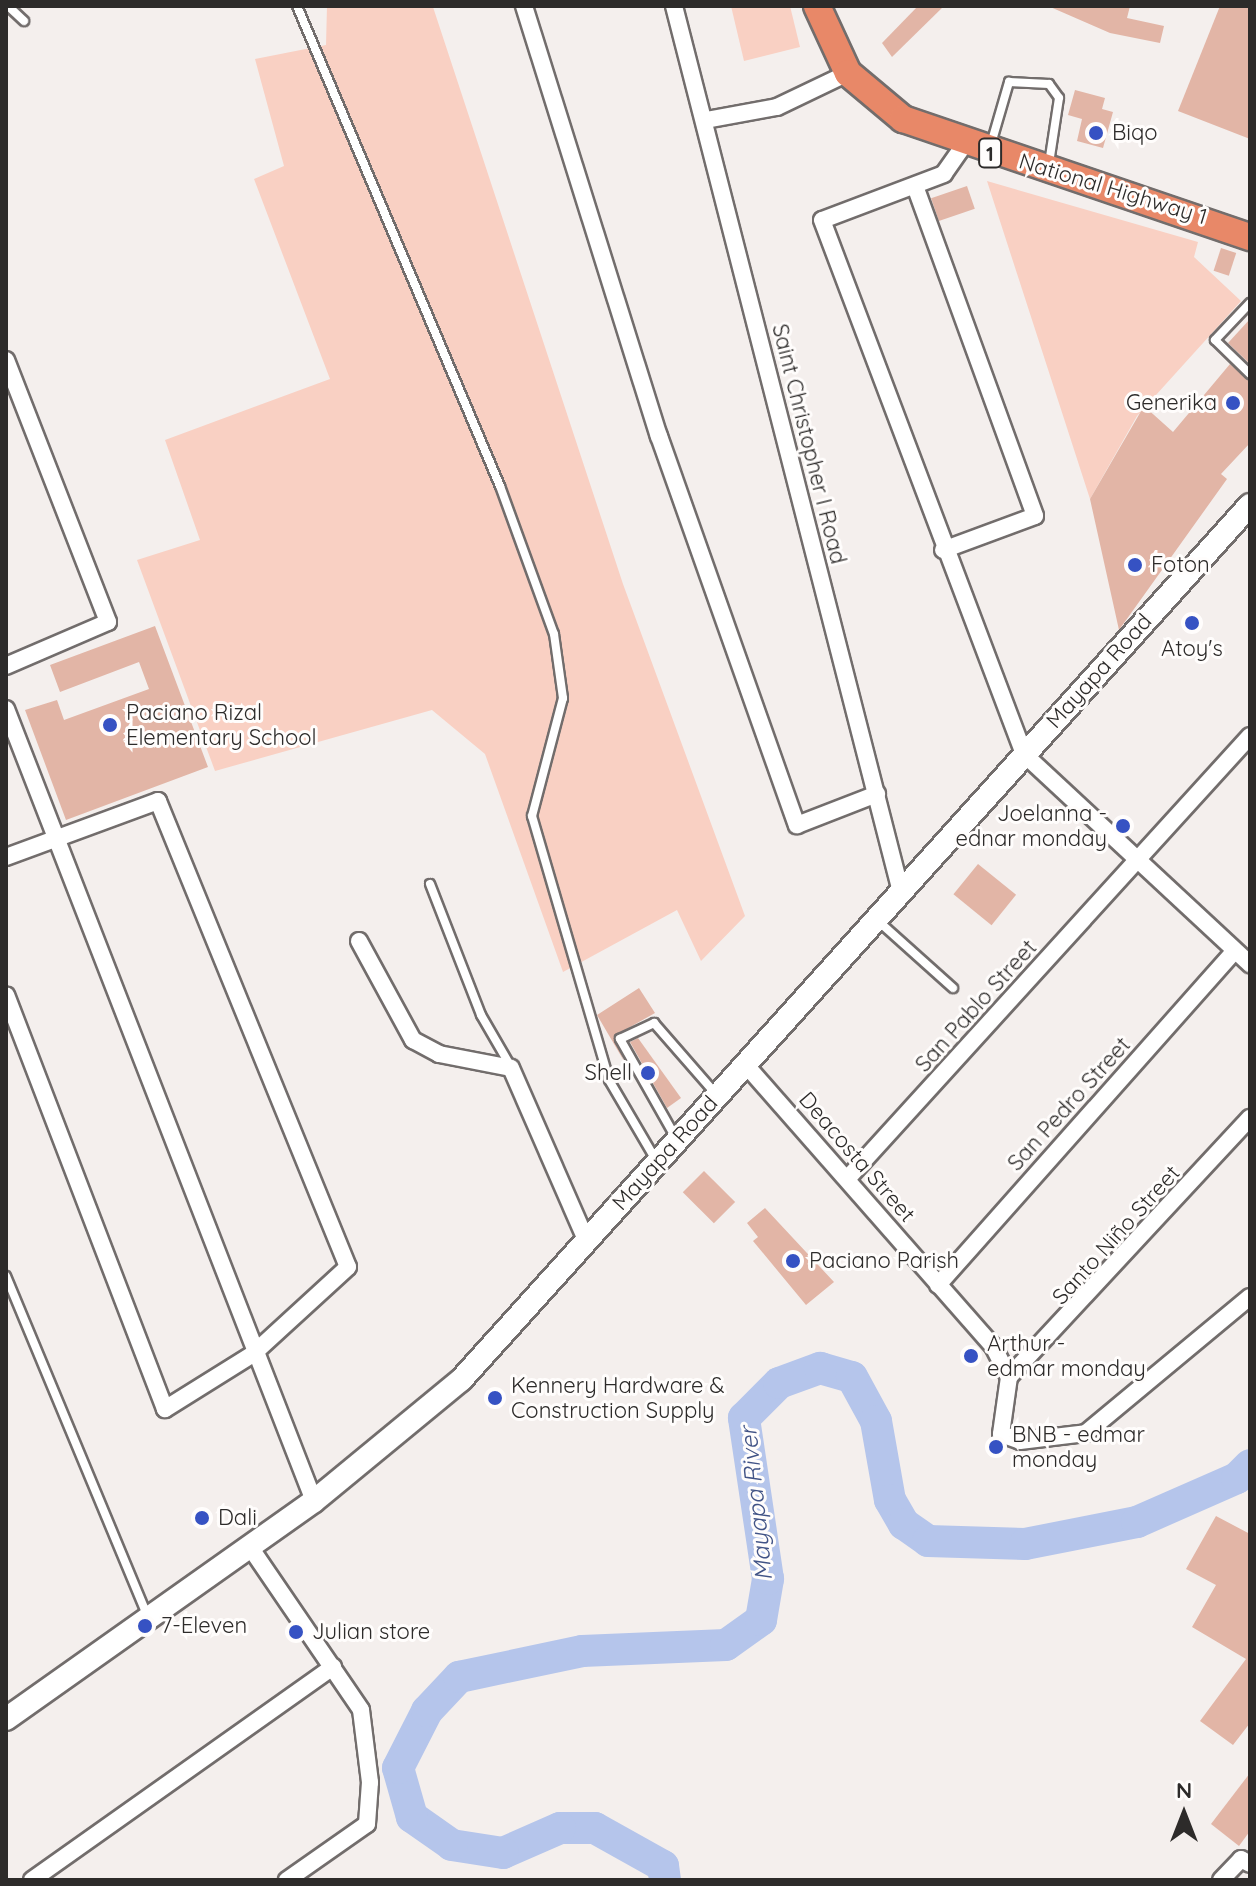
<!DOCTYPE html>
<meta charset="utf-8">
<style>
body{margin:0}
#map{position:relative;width:1256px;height:1886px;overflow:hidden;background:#f4efed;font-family:Quicksand,sans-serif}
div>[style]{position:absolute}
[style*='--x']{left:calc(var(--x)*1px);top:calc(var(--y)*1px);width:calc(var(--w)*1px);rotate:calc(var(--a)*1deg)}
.green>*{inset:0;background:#f9d0c3}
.river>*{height:32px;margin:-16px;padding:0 16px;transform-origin:16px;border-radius:16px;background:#b5c5eb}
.building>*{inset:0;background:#e2b5a6;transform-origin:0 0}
.roads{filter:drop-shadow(2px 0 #726d6c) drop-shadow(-2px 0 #726d6c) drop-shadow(0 2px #726d6c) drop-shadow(0 -2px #726d6c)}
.service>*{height:8px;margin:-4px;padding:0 4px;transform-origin:4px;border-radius:4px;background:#fff}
.minor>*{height:16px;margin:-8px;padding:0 8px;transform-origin:8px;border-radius:8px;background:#fff}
.secondary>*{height:22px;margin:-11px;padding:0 11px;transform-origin:11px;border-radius:11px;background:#fff}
.trunk>*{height:26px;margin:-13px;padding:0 13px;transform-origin:13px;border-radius:13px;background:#e88868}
.dots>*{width:22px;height:22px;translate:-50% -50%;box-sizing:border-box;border:4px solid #fffdfc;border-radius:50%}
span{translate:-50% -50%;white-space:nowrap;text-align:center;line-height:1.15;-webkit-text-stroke:6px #fffdfc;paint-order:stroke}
.shield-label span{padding:2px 6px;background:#fffdfc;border:2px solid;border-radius:6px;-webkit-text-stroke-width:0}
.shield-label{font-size:20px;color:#2d2b2a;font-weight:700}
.poi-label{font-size:22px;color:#2d2b2a}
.left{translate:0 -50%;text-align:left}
.right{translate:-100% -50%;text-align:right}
.street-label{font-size:22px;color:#2d2b2a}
.water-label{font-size:24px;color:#415386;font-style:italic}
.frame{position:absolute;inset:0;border:8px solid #2d2b2a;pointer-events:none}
.north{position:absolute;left:1144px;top:1774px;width:80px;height:80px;-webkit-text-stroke:6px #fffdfc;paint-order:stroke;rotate:0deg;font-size:22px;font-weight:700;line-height:32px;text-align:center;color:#2d2b2a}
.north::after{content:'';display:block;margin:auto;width:28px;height:36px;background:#2d2b2a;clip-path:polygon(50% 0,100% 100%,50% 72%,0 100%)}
</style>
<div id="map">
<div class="green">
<div style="clip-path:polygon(327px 6px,433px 7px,623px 584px,745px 916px,701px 961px,677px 910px,563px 972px,485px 754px,432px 710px,215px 771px,137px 560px,200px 540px,165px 440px,330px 379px,254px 179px,284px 166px,255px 59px,326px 45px)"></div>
<div style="clip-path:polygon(731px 6px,790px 6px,800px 47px,744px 61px)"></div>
<div style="clip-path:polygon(987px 181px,1198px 242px,1194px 257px,1241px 301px,1137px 416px,1090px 499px)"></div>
</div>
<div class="river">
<div style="--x:665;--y:1880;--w:14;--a:-98"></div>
<div style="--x:663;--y:1866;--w:78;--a:-150.8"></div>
<div style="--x:595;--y:1828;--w:35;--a:180"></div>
<div style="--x:560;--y:1828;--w:62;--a:156.3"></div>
<div style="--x:503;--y:1853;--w:52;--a:-171.1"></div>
<div style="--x:452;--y:1845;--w:49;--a:-145"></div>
<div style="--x:412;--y:1817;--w:51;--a:-105.9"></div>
<div style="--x:398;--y:1768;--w:64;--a:-63"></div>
<div style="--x:427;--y:1711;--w:47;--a:-46.7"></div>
<div style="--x:459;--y:1677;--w:126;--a:-11.9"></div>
<div style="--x:582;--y:1651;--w:144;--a:-2.4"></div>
<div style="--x:726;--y:1645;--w:43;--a:-35.5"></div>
<div style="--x:761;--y:1620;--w:42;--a:-80.3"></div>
<div style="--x:768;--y:1579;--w:163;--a:-98.5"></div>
<div style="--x:744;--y:1418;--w:49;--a:-45"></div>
<div style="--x:779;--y:1383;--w:44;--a:-20.1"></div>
<div style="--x:820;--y:1368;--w:33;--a:16"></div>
<div style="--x:852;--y:1377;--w:50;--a:61.4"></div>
<div style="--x:876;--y:1421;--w:80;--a:80"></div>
<div style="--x:890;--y:1500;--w:28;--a:60"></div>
<div style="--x:904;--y:1524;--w:29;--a:35"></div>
<div style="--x:928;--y:1541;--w:97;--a:1.8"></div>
<div style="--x:1025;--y:1544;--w:114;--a:-11.1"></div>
<div style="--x:1137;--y:1522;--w:109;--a:-23.7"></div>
<div style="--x:1237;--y:1478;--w:18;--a:-45"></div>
</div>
<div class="building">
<div style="clip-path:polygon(918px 6px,944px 6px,892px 57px,882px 43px)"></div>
<div style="clip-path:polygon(1048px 6px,1130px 6px,1127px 18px,1164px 26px,1160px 43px,1110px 33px)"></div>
<div style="clip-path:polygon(1220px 6px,1250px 6px,1250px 139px,1178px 111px)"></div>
<div style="clip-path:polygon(1075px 90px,1105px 98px,1102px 109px,1113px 112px,1103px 148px,1077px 141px,1082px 119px,1068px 115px)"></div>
<div style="left:967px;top:186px;width:24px;height:38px;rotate:71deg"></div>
<div style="left:1221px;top:248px;width:16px;height:24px;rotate:18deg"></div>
<div style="clip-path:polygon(1250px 319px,1250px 364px,1228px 343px)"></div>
<div style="clip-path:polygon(1230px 364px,1250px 381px,1250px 443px,1221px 474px,1227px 479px,1119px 630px,1090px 499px,1144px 406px,1173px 432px)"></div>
<div style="clip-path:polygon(155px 626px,208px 767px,66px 820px,25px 710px,57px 700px,64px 720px,149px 689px,139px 662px,60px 692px,50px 665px)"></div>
<div style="left:978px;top:864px;width:49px;height:39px;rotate:39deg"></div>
<div style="clip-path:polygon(639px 988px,655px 1013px,614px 1036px,624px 1061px,597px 1015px)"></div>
<div style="clip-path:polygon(638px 1038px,681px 1098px,667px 1108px,630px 1042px)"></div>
<div style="left:704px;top:1171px;width:44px;height:30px;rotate:45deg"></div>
<div style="clip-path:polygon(765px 1208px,834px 1282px,806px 1305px,753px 1241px,758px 1237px,747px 1223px)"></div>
<div style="clip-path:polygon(1216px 1516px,1250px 1534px,1250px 1723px,1233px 1745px,1200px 1721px,1246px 1659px,1192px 1627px,1216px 1585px,1186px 1569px)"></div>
<div style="clip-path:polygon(1250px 1773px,1250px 1831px,1239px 1846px,1211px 1824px)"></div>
</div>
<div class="roads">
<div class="service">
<div style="--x:8;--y:6;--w:22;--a:43"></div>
<div style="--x:297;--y:6;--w:521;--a:67.08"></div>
<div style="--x:500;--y:486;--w:158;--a:70"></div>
<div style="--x:554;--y:634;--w:65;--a:82"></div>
<div style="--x:563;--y:698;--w:122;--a:104.7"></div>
<div style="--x:532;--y:816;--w:275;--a:73.7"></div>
<div style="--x:609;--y:1080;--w:93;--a:59.6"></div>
<div style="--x:991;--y:144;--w:65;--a:-73.8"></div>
<div style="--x:1009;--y:82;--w:40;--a:2.9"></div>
<div style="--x:1049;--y:84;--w:17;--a:54"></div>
<div style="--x:1059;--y:98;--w:66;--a:98.7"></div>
<div style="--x:1250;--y:303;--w:51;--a:133.4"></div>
<div style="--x:1215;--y:340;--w:49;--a:44.2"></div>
<div style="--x:430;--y:884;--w:141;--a:68.7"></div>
<div style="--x:481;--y:1015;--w:58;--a:59.9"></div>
<div style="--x:877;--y:920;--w:102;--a:41.8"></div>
<div style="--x:676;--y:1138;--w:114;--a:-119.5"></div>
<div style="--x:620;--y:1039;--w:38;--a:-25"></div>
<div style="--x:654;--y:1023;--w:93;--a:48.9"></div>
<div style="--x:6;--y:1276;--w:369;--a:67.4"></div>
</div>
<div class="minor">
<div style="--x:524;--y:6;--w:451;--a:72.6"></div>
<div style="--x:659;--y:436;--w:413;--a:70.5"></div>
<div style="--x:797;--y:825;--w:86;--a:-21.2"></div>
<div style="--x:674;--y:6;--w:915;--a:75.63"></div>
<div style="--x:706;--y:120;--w:72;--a:-10.4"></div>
<div style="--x:777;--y:107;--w:79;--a:-25.6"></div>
<div style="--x:964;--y:145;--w:35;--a:125"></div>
<div style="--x:944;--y:174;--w:130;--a:159.3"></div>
<div style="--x:822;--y:220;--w:571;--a:69.28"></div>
<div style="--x:1024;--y:754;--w:309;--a:42.9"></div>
<div style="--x:915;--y:186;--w:351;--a:70"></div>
<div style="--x:1035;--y:516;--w:98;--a:159.7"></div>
<div style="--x:6;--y:360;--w:281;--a:68.7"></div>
<div style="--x:108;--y:622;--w:111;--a:156.7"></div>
<div style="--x:6;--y:709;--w:850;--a:68.75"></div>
<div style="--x:6;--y:857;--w:162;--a:-20.2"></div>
<div style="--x:158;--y:801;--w:503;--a:67.82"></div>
<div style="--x:348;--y:1267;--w:129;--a:137.5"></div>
<div style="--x:253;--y:1354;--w:104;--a:148"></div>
<div style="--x:165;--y:1409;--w:443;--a:-111"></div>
<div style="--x:359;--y:941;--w:113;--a:61.4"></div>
<div style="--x:413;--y:1040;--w:30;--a:28"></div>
<div style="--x:439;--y:1054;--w:73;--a:11"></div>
<div style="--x:511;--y:1068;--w:190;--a:66.4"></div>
<div style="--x:745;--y:1064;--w:376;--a:48.7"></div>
<div style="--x:993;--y:1346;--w:35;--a:63"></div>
<div style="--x:1009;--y:1377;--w:58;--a:98"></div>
<div style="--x:1001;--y:1434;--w:20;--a:20"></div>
<div style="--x:1020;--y:1441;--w:66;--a:-6.9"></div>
<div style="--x:1086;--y:1433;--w:213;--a:-39.7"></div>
<div style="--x:847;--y:1179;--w:599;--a:-47.71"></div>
<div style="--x:938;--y:1285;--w:446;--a:-48.4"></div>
<div style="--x:1009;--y:1377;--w:354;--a:-47.1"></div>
<div style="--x:250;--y:1547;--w:197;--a:55.7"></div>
<div style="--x:361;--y:1710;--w:73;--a:82.9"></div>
<div style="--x:370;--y:1782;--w:42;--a:94.1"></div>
<div style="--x:367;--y:1824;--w:98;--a:145"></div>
<div style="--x:32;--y:1880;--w:369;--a:-35.3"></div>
<div style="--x:1221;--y:1880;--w:29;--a:-46"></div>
<div style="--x:1241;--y:1859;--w:10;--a:29"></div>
</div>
<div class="secondary">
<div style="--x:6;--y:1719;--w:377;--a:-35.3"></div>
<div style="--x:314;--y:1501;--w:190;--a:-39.5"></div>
<div style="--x:461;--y:1380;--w:1178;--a:-47.96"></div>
</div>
<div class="trunk">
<div style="--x:817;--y:6;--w:74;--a:65.2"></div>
<div style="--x:848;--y:73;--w:72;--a:39.9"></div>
<div style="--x:903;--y:119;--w:367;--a:18.8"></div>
</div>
</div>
<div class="dots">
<div style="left:1096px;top:133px;background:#3652c3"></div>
<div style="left:1233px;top:403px;background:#3652c3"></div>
<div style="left:1135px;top:565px;background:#3652c3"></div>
<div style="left:1192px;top:623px;background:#3652c3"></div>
<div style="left:110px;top:725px;background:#3652c3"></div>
<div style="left:1123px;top:826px;background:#3652c3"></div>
<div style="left:648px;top:1073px;background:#3652c3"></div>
<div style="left:793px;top:1261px;background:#3652c3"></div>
<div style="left:971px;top:1356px;background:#3652c3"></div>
<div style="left:495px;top:1398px;background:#3652c3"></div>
<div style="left:996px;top:1447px;background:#3652c3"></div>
<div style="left:202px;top:1518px;background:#3652c3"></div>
<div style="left:145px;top:1626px;background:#3652c3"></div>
<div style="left:296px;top:1632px;background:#3652c3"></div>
</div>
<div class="shield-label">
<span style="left:990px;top:153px">1</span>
</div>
<div class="poi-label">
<span class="left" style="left:1112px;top:133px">Biqo</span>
<span class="right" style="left:1217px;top:403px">Generika</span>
<span class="left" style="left:1151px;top:565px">Foton</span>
<span style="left:1192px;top:649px">Atoy's</span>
<span class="left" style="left:126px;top:725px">Paciano Rizal<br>Elementary School</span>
<span class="right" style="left:1107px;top:826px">Joelanna -<br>ednar monday</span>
<span class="right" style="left:632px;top:1073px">Shell</span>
<span class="left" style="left:809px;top:1261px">Paciano Parish</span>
<span class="left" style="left:987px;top:1356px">Arthur -<br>edmar monday</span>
<span class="left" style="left:511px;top:1398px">Kennery Hardware &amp;<br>Construction Supply</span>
<span class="left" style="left:1012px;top:1447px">BNB - edmar<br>monday</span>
<span class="left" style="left:218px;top:1518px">Dali</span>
<span class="left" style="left:161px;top:1626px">7-Eleven</span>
<span class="left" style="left:312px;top:1632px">Julian store</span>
</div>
<div class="street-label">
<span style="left:1113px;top:189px;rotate:17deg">National Highway 1</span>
<span style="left:809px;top:444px;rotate:76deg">Saint Christopher I Road</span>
<span style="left:1099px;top:671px;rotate:-48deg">Mayapa Road</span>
<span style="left:976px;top:1006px;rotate:-48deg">San Pablo Street</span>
<span style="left:1069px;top:1104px;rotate:-48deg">San Pedro Street</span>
<span style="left:665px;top:1153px;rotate:-48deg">Mayapa Road</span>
<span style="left:857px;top:1157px;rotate:49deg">Deacosta Street</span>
<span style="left:1116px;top:1235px;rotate:-48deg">Santo Niño Street</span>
</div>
<div class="water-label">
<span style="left:756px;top:1504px;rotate:-96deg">Mayapa River</span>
</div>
<div class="frame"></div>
<div class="north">N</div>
</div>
